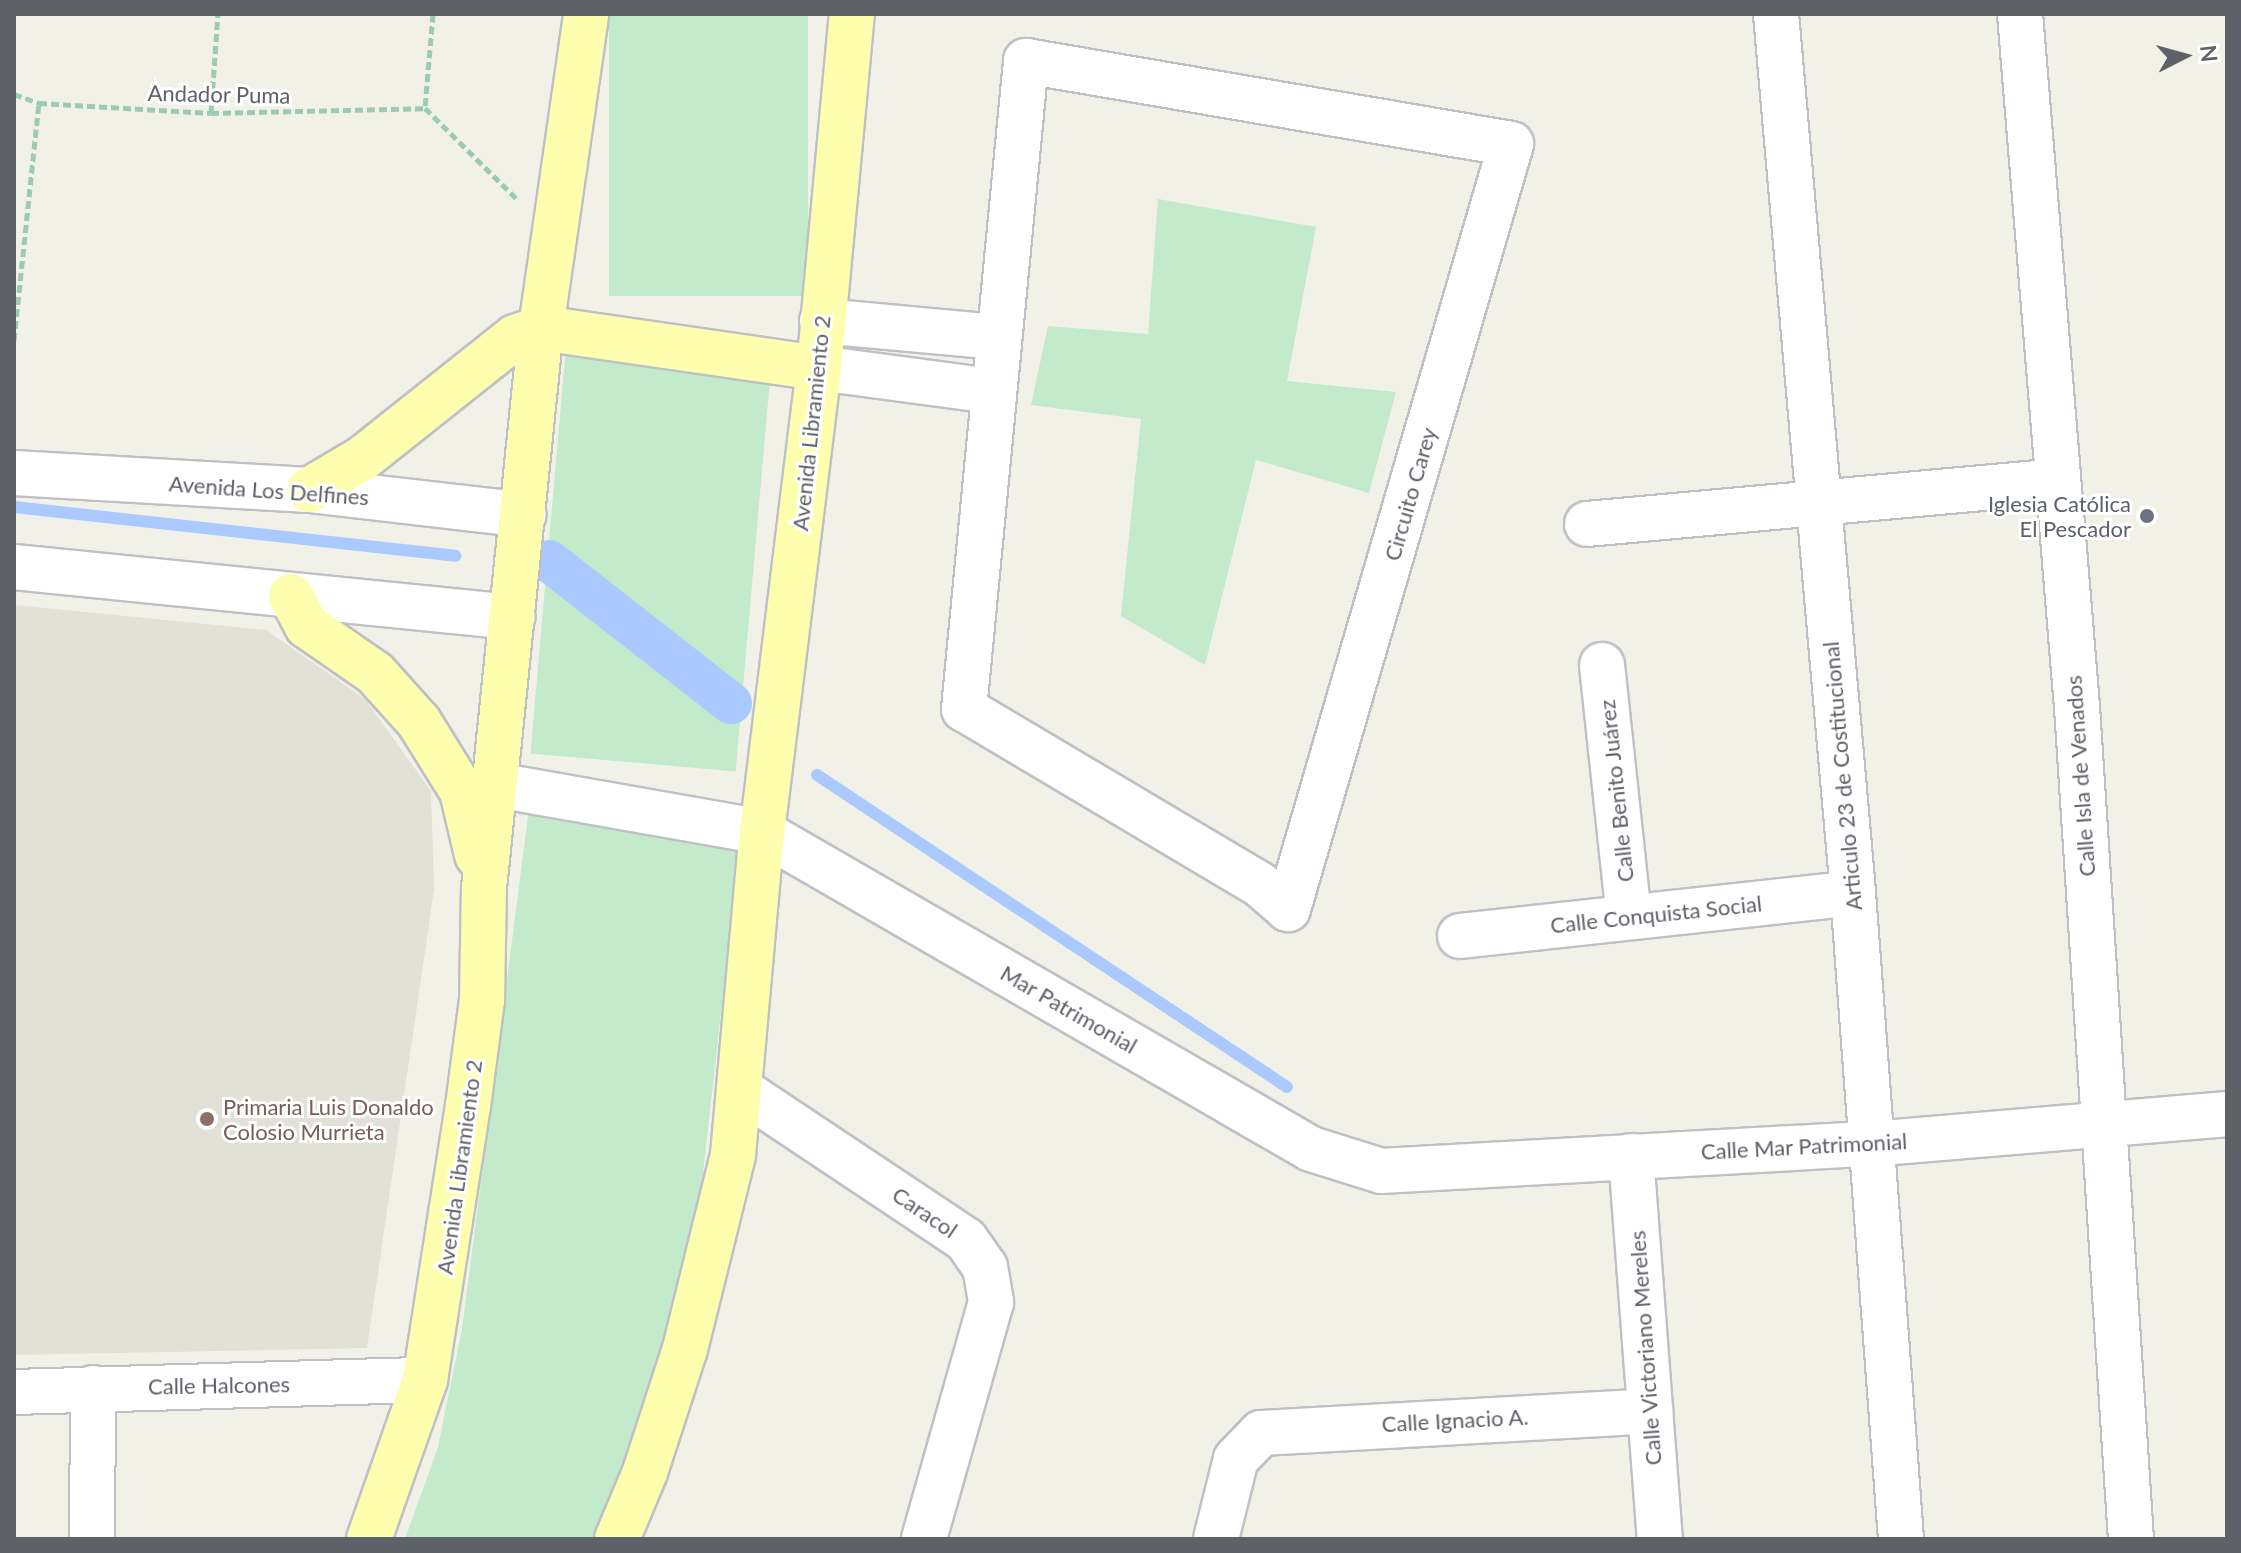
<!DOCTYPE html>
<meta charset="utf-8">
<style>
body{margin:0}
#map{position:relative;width:2241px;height:1553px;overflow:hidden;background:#f2f1e7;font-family:Lato,sans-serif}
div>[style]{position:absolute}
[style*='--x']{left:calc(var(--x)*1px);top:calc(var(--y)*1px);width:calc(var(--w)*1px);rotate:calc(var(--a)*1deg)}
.education>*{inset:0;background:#e2e1d5}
.green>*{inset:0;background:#c3eaca;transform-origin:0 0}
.stream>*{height:12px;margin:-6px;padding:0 6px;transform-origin:6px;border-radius:6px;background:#aacaff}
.canal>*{height:42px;margin:-21px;padding:0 21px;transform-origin:21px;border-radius:21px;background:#aacaff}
.path>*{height:5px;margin-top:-2.5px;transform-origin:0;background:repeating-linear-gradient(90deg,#9bccb2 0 8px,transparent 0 12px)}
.roads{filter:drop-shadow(2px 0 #bfc0c6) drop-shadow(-2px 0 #bfc0c6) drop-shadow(0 2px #bfc0c6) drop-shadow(0 -2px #bfc0c6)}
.minor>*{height:44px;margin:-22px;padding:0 22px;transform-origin:22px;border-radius:22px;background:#fff}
.major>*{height:44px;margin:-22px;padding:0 22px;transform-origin:22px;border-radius:22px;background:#fdffaf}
.dots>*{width:22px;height:22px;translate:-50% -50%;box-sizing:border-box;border:4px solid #fff;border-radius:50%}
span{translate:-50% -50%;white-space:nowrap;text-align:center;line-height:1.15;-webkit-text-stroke:6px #fff;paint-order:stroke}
.street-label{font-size:22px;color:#5e6168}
.worship-label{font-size:22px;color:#5b616d}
.right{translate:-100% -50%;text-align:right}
.education-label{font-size:22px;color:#785e54}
.left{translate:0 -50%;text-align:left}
.frame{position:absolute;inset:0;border:16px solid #5e6168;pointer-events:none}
.north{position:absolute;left:2145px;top:16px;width:80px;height:80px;-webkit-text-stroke:6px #fff;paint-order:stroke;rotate:84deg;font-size:22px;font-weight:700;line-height:32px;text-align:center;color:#5e6168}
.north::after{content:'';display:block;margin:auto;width:28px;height:36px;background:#5e6168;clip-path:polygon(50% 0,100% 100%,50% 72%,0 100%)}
</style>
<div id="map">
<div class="education">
<div style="clip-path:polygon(14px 605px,266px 630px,365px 699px,431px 791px,434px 890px,367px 1348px,14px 1355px)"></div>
</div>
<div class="green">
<div style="left:609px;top:14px;width:199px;height:282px"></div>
<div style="clip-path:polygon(1158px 199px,1316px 227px,1287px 381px,1396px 392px,1369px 493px,1256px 460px,1205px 665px,1121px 616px,1141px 419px,1031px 405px,1048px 326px,1148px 334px)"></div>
<div style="left:566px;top:347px;width:206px;height:408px;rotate:5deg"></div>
<div style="clip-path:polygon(530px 801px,741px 834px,695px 1245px,629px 1477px,596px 1539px,405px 1539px,438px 1447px,462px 1329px)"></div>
</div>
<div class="stream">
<div style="--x:14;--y:507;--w:444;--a:6.3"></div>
<div style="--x:817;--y:775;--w:564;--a:33.58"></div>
</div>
<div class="canal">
<div style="--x:549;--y:561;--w:231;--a:38"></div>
</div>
<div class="path">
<div style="--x:433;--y:14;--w:94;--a:94.9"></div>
<div style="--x:425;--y:108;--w:128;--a:44.7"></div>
<div style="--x:14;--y:94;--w:27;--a:20"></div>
<div style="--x:39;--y:103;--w:172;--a:3.3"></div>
<div style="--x:211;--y:113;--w:214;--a:-1.3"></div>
<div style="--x:211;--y:113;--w:99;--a:-86"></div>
<div style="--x:14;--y:340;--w:238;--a:-84"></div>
</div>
<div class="roads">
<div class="minor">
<div style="--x:1776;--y:14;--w:882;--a:84.99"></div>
<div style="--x:1853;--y:893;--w:648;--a:85.75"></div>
<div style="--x:2020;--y:14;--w:695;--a:85.3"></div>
<div style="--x:2077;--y:707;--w:834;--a:86.29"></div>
<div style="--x:1026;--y:61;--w:492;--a:9.7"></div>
<div style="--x:1511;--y:144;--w:797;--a:106.25"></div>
<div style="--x:1288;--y:909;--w:38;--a:-139"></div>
<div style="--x:1259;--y:884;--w:343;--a:-149.3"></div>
<div style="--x:964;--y:709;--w:651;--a:-84.53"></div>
<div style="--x:822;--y:321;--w:177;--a:5.2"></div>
<div style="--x:819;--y:368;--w:174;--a:7.6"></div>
<div style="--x:14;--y:473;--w:295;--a:3.3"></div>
<div style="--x:309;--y:490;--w:216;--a:6.6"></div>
<div style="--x:1587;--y:524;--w:470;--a:-5.2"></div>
<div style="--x:14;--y:567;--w:501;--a:5.72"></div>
<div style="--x:1602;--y:665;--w:252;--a:83.9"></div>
<div style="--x:496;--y:785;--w:270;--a:10"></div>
<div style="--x:762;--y:832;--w:634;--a:30"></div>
<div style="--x:1311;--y:1149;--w:73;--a:17.4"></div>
<div style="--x:1381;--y:1171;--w:490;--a:-3.2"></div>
<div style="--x:1870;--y:1144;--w:358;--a:-4.8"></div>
<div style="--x:1460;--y:936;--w:395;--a:-6.2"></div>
<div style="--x:741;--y:1090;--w:270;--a:33.7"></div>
<div style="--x:966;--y:1240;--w:33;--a:55"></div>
<div style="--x:985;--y:1267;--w:36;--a:80"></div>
<div style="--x:991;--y:1302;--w:246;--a:105.8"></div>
<div style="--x:1631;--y:1156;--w:384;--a:85.7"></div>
<div style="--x:14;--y:1392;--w:411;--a:-1.7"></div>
<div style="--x:92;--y:1539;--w:151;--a:-89.6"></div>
<div style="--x:1216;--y:1539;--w:82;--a:-76"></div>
<div style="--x:1236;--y:1459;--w:36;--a:-46"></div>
<div style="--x:1261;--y:1433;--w:390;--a:-3.2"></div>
</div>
<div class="major">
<div style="--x:309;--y:490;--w:63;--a:-30.7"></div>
<div style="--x:363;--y:458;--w:194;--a:-38.5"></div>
<div style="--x:515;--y:337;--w:28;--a:-19"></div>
<div style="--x:541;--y:328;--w:281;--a:8.2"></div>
<div style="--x:291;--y:596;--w:34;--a:62"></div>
<div style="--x:307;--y:626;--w:83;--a:34.7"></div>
<div style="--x:375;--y:673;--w:66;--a:48.1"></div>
<div style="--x:419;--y:722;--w:81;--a:58.1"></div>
<div style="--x:462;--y:791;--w:66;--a:76.8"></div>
<div style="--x:369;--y:1539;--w:169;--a:-70.6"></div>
<div style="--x:425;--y:1380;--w:277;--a:-81.1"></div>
<div style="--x:468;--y:1106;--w:107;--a:-82.5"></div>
<div style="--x:482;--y:1000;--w:112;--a:-89"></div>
<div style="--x:484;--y:888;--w:563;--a:-84.19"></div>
<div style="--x:541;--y:328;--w:317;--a:-81.8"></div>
<div style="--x:617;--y:1539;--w:73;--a:-67.3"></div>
<div style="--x:645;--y:1472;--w:129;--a:-72"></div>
<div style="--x:685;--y:1349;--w:200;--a:-76.1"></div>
<div style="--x:733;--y:1155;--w:324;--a:-84.9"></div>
<div style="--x:762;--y:832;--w:467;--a:-83"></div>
<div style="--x:819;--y:368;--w:356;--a:-84.7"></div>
</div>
</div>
<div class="dots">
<div style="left:2147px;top:516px;background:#6b7280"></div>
<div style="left:207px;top:1119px;background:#8d6e63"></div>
</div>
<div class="street-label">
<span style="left:219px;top:94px;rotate:1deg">Andador Puma</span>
<span style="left:811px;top:423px;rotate:-84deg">Avenida Libramiento 2</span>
<span style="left:269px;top:490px;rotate:4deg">Avenida Los Delfines</span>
<span style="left:1410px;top:494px;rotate:-74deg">Circuito Carey</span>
<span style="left:1842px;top:776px;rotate:-95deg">Articulo 23 de Costitucional</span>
<span style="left:2080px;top:776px;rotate:-94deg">Calle Isla de Venados</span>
<span style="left:1616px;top:791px;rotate:-96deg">Calle Benito Juárez</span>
<span style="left:1656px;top:914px;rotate:-6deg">Calle Conquista Social</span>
<span style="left:1069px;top:1009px;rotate:30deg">Mar Patrimonial</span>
<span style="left:1804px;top:1146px;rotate:-3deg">Calle Mar Patrimonial</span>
<span style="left:459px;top:1167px;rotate:-82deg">Avenida Libramiento 2</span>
<span style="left:925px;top:1212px;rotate:34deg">Caracol</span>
<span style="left:1645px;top:1348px;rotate:-94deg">Calle Victoriano Mereles</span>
<span style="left:219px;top:1385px;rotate:-1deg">Calle Halcones</span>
<span style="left:1455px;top:1420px;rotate:-3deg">Calle Ignacio A.</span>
</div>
<div class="worship-label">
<span class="right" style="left:2131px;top:516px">Iglesia Católica<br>El Pescador</span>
</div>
<div class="education-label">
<span class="left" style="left:223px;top:1119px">Primaria Luis Donaldo<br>Colosio Murrieta</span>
</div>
<div class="frame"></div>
<div class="north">N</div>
</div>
